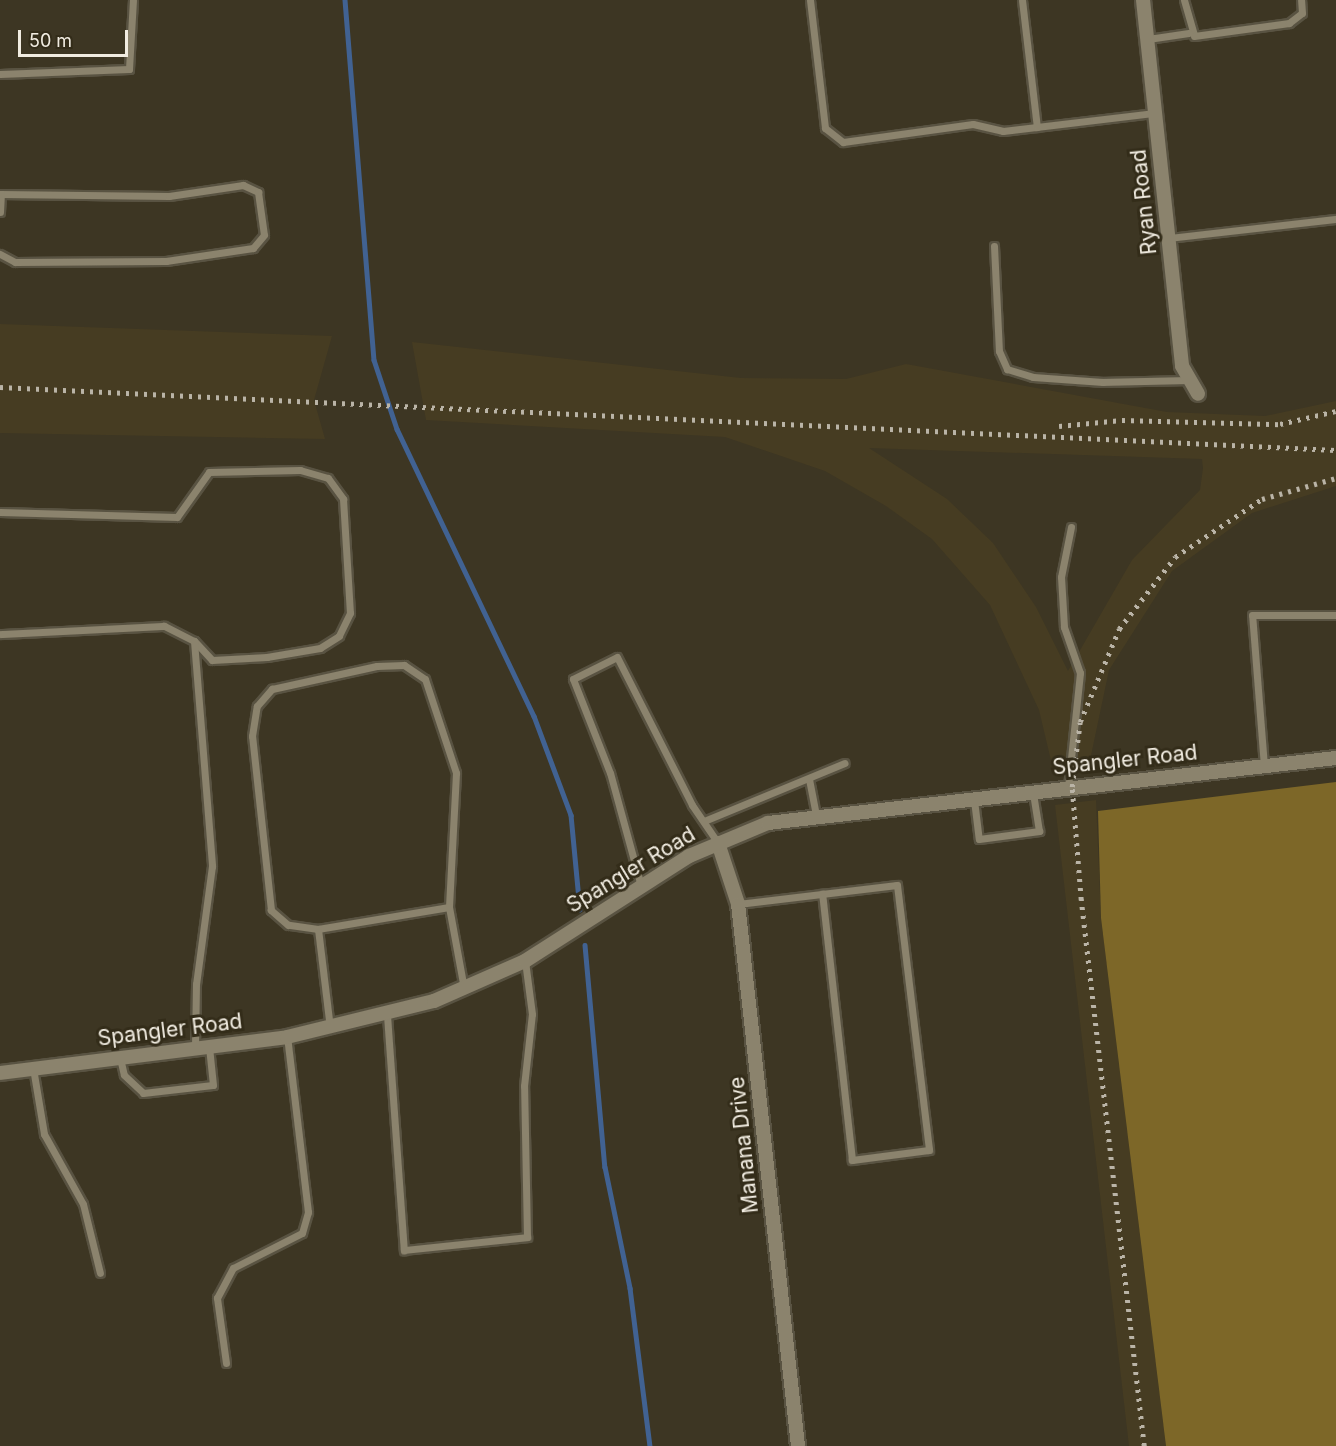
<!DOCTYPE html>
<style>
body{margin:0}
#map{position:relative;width:1336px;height:1446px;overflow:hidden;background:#3d3623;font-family:Inter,sans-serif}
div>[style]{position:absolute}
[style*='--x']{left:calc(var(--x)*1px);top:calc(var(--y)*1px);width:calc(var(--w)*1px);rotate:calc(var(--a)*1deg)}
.built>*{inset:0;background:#463c22}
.forest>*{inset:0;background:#7d6728}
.stream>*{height:4.5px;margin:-2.25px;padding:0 2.25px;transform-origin:2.25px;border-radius:2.25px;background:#416292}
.roads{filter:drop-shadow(2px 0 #595342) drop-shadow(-2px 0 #595342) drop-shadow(0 2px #595342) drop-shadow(0 -2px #595342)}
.lane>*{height:7px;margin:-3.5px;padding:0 3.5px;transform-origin:3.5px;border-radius:3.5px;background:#8b836d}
.street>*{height:14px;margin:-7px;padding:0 7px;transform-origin:7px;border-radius:7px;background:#8b836d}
.rail>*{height:4.5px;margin-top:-2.25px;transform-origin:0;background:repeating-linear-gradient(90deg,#bab4a7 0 3px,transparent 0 9px)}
span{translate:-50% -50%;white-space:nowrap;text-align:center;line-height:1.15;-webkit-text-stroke:6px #332c19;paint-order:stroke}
.street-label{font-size:21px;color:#f1ece1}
.scale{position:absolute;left:18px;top:30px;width:110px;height:27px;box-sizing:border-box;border:3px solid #f1ece1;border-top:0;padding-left:8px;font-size:18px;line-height:21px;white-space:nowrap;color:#f1ece1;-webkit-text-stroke:4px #332c19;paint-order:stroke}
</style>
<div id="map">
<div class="built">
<div style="clip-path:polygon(0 324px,332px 336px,314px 400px,325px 439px,0 433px)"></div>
<div style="clip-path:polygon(evenodd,412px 342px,741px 378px,846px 379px,906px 364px,1167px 412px,1265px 416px,1336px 401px,1336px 486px,1252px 513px,1172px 571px,1109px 670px,1089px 765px,1053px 769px,1039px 710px,990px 605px,932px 539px,886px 506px,825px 471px,725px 437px,426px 420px,412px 342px,869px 448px,1202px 459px,1203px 468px,1200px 490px,1132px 560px,1068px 671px,1036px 607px,993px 543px,947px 499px,869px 448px)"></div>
<div style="clip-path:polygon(1096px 800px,1101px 918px,1166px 1446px,1129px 1446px,1055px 805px)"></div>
</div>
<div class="forest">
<div style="clip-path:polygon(1336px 782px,1336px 1446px,1166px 1446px,1101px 918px,1098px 811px)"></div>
</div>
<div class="stream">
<div style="--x:345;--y:0;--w:361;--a:85.4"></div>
<div style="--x:374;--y:360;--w:73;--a:71.6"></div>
<div style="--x:397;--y:429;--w:318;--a:64.5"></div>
<div style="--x:534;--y:716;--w:106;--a:69.5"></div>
<div style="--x:571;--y:815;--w:95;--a:84.6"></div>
<div style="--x:585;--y:945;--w:223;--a:84.9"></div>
<div style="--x:605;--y:1167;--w:124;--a:78.3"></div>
<div style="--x:630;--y:1288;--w:159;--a:82.8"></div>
</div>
<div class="roads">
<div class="lane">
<div style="--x:810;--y:0;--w:129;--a:83.3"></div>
<div style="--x:825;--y:128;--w:23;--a:38"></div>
<div style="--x:843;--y:142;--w:131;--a:-7.9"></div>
<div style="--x:973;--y:124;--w:31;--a:13"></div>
<div style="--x:1003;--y:131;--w:153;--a:-6.8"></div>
<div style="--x:1022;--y:0;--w:128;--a:83.3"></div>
<div style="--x:1184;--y:0;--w:37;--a:74"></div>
<div style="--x:1194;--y:36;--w:96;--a:-7.8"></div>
<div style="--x:1289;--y:23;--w:16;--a:-38"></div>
<div style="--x:1302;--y:13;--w:13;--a:-94"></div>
<div style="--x:1148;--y:39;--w:41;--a:-8.3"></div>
<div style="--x:0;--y:74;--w:129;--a:-2.2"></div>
<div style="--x:129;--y:69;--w:69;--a:-86.7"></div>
<div style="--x:0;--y:194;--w:169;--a:0.7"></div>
<div style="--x:169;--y:196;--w:75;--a:-8.5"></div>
<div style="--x:243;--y:185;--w:17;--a:25"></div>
<div style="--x:258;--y:192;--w:43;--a:82.1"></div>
<div style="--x:264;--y:235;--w:17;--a:130"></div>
<div style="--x:253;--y:248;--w:88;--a:171.5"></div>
<div style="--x:166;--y:261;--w:151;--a:179.6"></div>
<div style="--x:15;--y:262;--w:17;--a:-152"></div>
<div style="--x:0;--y:212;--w:18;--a:-87"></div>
<div style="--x:1169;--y:238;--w:168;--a:-6.5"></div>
<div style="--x:994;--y:246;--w:105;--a:87.3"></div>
<div style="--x:999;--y:351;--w:20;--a:66"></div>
<div style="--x:1007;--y:369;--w:27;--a:17"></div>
<div style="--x:1033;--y:377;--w:70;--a:4.1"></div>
<div style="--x:1103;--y:382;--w:83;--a:-1.4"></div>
<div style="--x:0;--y:512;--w:177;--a:1.6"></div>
<div style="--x:177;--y:517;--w:55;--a:-54.6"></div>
<div style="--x:209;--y:472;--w:91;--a:-1.3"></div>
<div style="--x:300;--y:470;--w:29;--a:16"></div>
<div style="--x:328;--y:478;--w:26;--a:54"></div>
<div style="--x:343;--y:499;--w:114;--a:86.5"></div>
<div style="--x:350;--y:613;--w:25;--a:116"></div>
<div style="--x:339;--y:636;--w:22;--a:148"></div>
<div style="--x:320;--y:648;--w:54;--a:170.4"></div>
<div style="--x:267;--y:657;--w:55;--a:176.9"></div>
<div style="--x:212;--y:660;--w:26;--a:-133"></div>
<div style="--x:194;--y:641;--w:34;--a:-153"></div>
<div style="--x:164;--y:626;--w:164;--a:177.2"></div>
<div style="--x:194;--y:641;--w:226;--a:85.4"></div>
<div style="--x:212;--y:866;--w:119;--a:97.7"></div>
<div style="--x:196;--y:984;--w:63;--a:90.9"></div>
<div style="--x:1264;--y:766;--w:151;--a:-94.5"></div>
<div style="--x:1252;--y:615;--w:84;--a:0"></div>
<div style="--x:809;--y:779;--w:36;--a:79"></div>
<div style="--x:1068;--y:787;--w:115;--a:-84"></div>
<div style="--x:1080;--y:673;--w:49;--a:-109.2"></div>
<div style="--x:1064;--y:627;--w:50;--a:-93.4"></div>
<div style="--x:1061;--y:577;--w:51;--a:-78.7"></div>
<div style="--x:974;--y:800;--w:39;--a:83"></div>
<div style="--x:979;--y:839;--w:61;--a:-7.6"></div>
<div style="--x:1039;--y:831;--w:38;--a:-99"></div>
<div style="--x:704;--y:821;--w:152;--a:-22.4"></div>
<div style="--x:641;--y:886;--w:117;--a:-105.3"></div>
<div style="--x:610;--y:773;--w:101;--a:-111.5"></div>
<div style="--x:573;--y:679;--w:49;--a:-26.6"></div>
<div style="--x:617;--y:657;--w:166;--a:63.1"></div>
<div style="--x:692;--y:805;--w:46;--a:55.6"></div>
<div style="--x:738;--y:904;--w:160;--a:-6.8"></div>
<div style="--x:897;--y:885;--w:267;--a:83.1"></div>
<div style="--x:929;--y:1150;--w:78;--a:172.6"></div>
<div style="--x:852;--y:1160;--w:268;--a:-96.4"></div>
<div style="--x:449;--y:907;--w:133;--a:170.5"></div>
<div style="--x:318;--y:929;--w:30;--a:-172"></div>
<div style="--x:288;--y:925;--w:23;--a:-139"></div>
<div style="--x:271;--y:910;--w:175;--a:-96.2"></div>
<div style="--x:252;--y:736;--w:30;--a:-81"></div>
<div style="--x:257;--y:706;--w:23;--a:-49"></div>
<div style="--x:272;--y:689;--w:107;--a:-12.4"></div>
<div style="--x:377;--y:666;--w:27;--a:-2"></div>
<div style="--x:404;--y:665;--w:25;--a:34"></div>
<div style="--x:425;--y:679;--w:99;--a:71.7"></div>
<div style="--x:456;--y:773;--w:134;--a:93"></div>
<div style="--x:449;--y:907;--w:83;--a:79.6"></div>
<div style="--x:318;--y:929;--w:100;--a:83.1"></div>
<div style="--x:387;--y:1015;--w:236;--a:85.9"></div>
<div style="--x:404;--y:1250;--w:124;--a:-6"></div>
<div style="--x:527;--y:1237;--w:151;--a:-91.1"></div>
<div style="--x:524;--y:1086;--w:72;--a:-83.7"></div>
<div style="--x:532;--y:1014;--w:53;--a:-97.5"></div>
<div style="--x:120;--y:1058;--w:17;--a:77"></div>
<div style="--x:124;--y:1075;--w:26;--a:43"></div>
<div style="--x:143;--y:1093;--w:70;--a:-6.5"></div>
<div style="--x:213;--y:1085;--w:39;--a:-96"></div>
<div style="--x:33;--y:1068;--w:67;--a:80.5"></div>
<div style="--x:44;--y:1134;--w:80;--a:60.9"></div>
<div style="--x:83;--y:1204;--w:71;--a:76.2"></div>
<div style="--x:226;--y:1363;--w:66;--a:-97.9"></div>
<div style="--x:217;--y:1298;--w:34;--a:-62"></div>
<div style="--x:233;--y:1268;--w:77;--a:-26.9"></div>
<div style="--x:302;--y:1233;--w:22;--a:-74"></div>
<div style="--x:308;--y:1212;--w:176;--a:-96.8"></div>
</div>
<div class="street">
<div style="--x:1143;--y:0;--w:368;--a:83.9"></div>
<div style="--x:1182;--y:366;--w:32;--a:60"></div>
<div style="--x:718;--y:843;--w:64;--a:71.8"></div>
<div style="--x:738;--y:904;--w:545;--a:83.68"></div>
<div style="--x:0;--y:1073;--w:289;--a:-7.1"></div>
<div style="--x:287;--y:1037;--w:151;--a:-13.8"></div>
<div style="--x:434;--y:1001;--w:99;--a:-23.7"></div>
<div style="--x:525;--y:961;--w:195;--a:-32.6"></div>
<div style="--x:689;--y:856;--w:86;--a:-22.7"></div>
<div style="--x:768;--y:823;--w:572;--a:-6.53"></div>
</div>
</div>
<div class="rail">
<div style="--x:0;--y:387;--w:1337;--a:2.7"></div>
<div style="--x:1059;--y:426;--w:63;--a:-5.4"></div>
<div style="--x:1122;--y:420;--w:158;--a:1.5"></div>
<div style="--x:1280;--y:424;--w:57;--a:-13.1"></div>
<div style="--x:1144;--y:1446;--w:550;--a:-96.58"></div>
<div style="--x:1081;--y:900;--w:113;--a:-94.6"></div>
<div style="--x:1072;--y:787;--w:65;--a:-83"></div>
<div style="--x:1080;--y:722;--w:101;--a:-67.2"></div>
<div style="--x:1119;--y:629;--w:91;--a:-52.1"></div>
<div style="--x:1175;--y:557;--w:105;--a:-33.7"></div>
<div style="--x:1262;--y:499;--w:77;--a:-15.8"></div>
</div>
<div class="street-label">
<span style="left:1144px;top:202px;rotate:-96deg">Ryan Road</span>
<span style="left:1125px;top:760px;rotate:-6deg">Spangler Road</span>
<span style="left:631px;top:870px;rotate:-31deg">Spangler Road</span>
<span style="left:170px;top:1030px;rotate:-7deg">Spangler Road</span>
<span style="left:744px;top:1145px;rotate:-96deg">Manana Drive</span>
</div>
<div class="scale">50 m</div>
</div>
